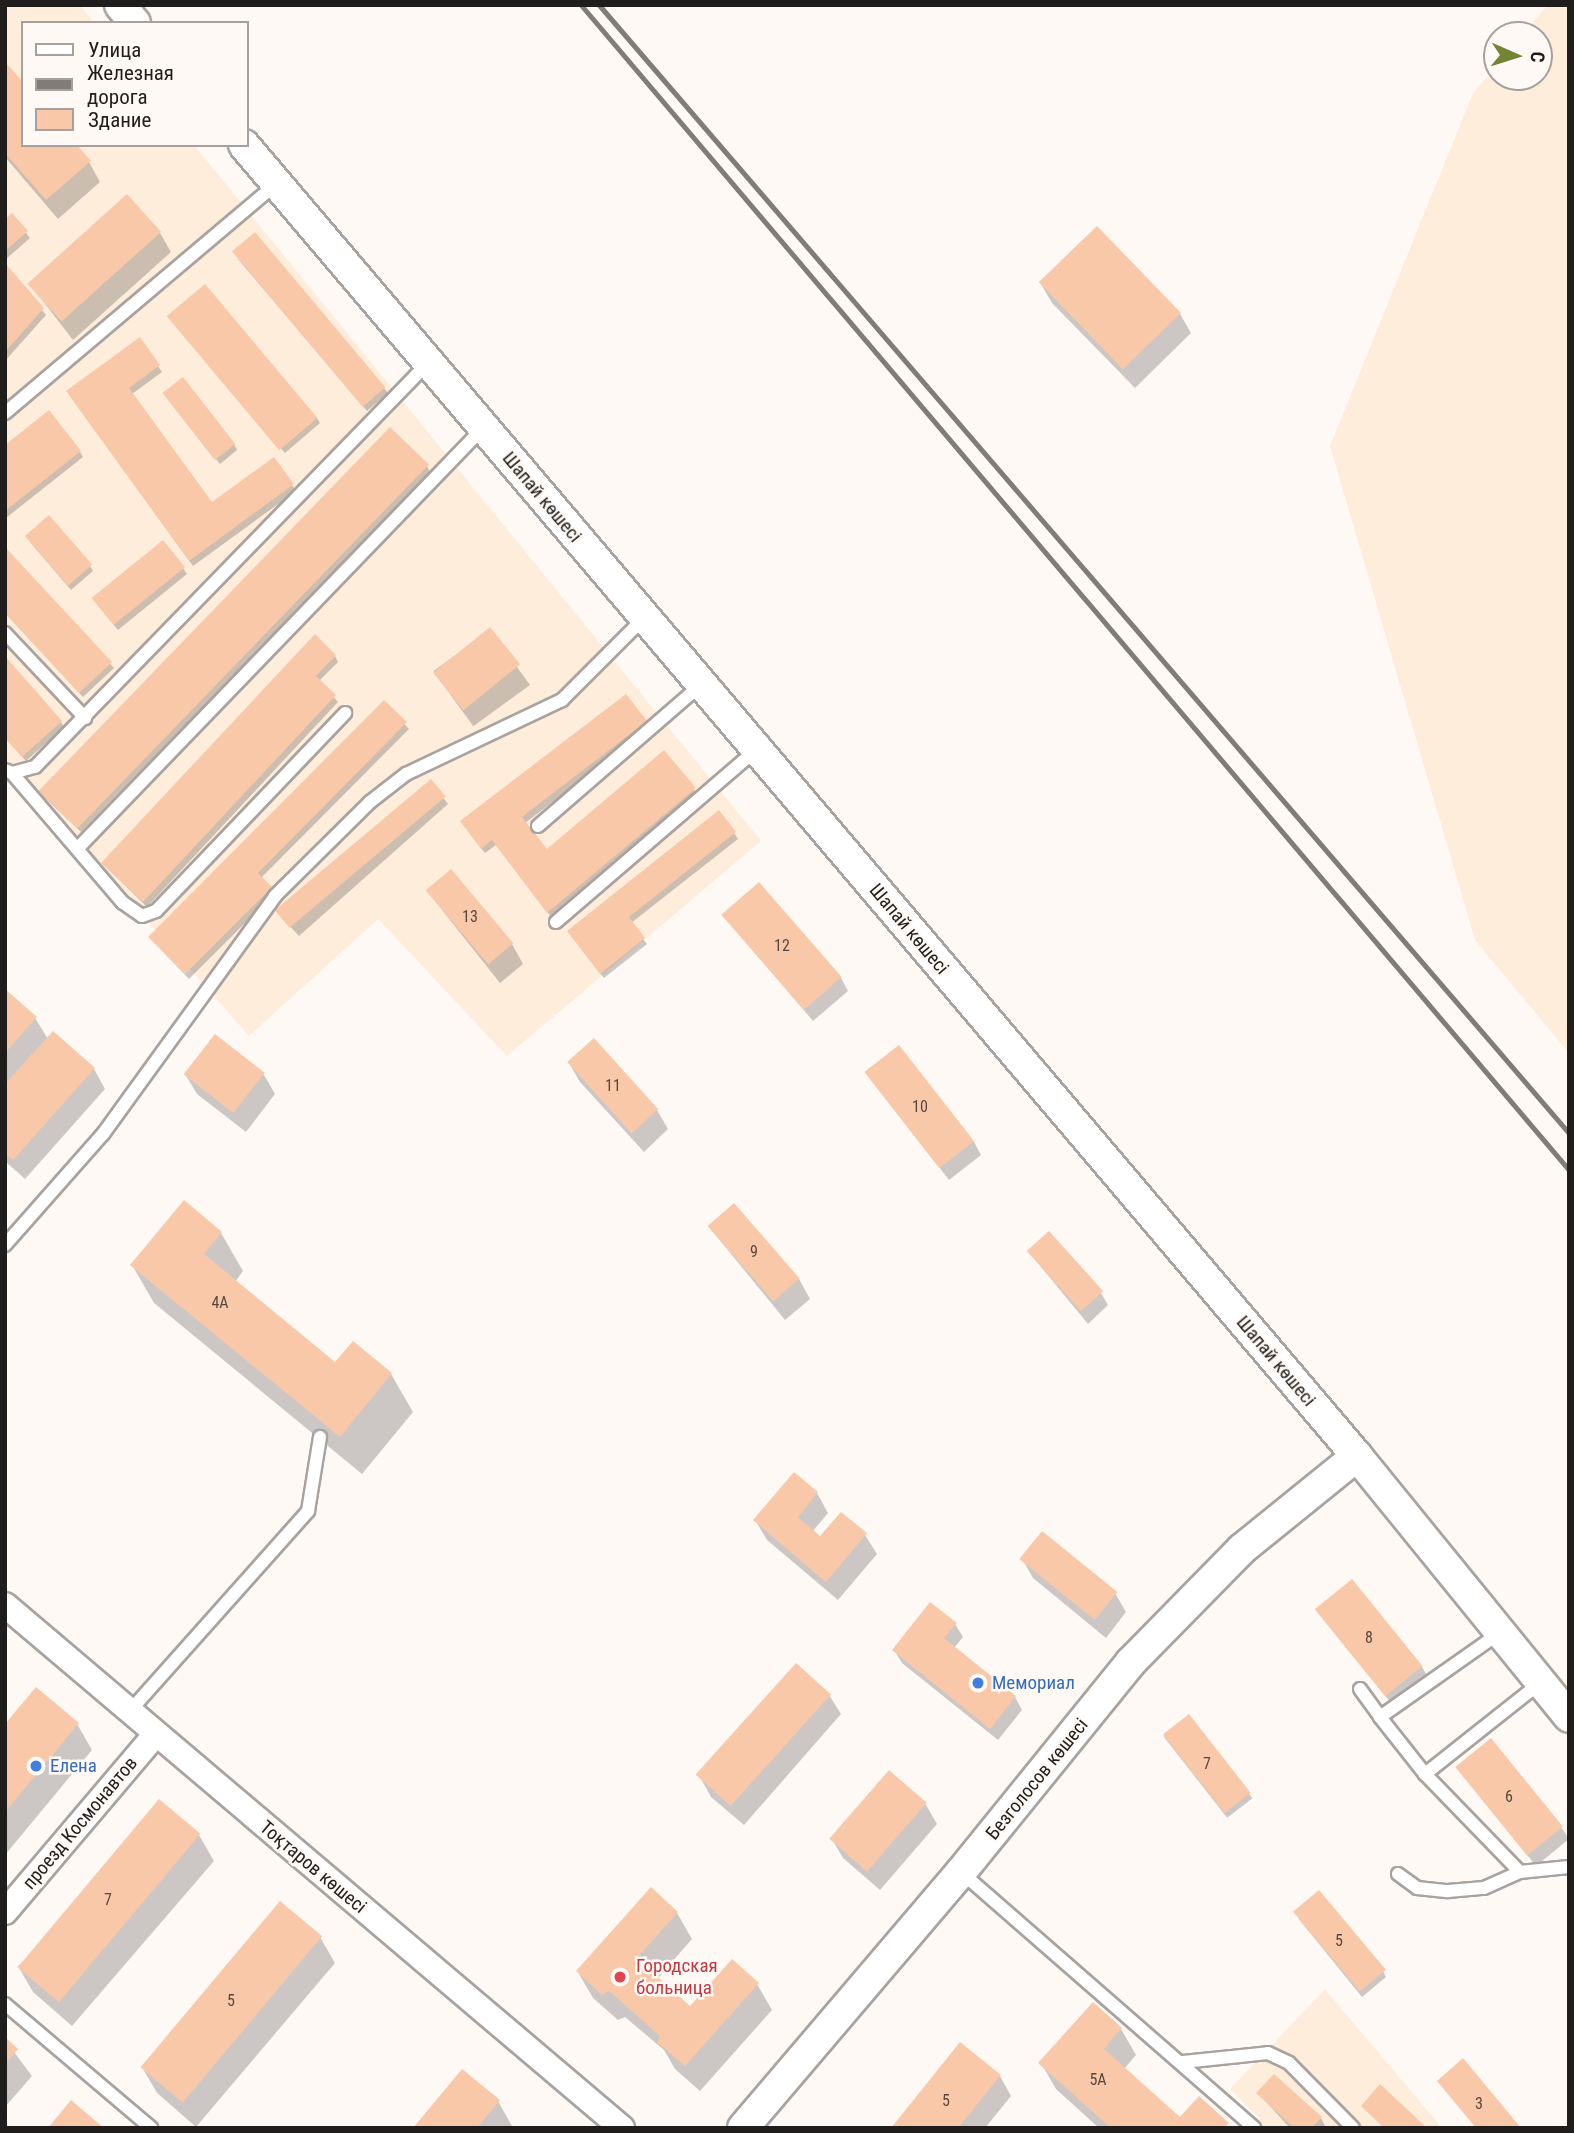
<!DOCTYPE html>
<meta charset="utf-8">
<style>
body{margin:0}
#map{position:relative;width:1574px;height:2133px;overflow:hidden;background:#fff9f5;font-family:"Roboto Condensed",sans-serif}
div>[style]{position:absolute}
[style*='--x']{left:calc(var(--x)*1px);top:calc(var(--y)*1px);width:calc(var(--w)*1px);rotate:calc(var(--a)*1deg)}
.industrial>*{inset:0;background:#feeddb}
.shadow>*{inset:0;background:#0003;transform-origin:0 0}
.building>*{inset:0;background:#f9c8a8;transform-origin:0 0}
.roads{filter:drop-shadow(2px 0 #a9a3a0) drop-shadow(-2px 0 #a9a3a0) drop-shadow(0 2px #a9a3a0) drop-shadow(0 -2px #a9a3a0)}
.service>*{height:12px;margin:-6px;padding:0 6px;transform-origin:6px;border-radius:6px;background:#fff}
.minor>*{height:24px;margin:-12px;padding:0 12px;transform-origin:12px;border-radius:12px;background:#fff}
.tertiary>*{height:30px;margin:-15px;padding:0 15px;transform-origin:15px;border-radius:15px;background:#fff}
.rail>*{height:5px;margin:-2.5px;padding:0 2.5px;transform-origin:2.5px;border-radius:2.5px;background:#807c79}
.dots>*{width:19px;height:19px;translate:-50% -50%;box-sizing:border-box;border:4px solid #fff9f5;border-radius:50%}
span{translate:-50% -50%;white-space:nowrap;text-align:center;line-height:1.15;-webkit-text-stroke:5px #fff9f5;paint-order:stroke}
.number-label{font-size:16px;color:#56483f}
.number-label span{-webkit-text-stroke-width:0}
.street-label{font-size:19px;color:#201e1c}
.shop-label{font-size:19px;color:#366cbe}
.left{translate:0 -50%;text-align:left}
.health-label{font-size:19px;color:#be3a42}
.frame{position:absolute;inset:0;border:7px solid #201e1c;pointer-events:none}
.legend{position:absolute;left:21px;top:21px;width:228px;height:126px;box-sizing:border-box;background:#fff9f5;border:2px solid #a6a19e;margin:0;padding:9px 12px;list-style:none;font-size:21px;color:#201e1c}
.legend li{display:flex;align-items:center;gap:14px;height:35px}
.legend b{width:35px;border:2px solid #a6a19e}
.north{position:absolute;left:1483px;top:21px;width:70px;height:70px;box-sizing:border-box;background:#fff9f5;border:2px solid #a6a19e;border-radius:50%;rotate:93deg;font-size:19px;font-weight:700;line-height:28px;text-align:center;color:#201e1c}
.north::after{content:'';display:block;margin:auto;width:24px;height:32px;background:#728535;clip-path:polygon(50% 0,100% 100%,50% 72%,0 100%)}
</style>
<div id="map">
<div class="industrial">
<div style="clip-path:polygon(5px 5px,80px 5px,94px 23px,23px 23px,23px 145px,194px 145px,761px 841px,507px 1056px,378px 919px,249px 1036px,5px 760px)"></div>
<div style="clip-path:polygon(1548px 5px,1569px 5px,1569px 1053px,1475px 940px,1330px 446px,1473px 93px,1497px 65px,1497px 77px,1539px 77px,1539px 35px,1522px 35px)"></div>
<div style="clip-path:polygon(1325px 1989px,1442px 2128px,1252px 2128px,1260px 2119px,1230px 2089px)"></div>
</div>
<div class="shadow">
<div style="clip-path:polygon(5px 66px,23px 145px,89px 162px,100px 182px,58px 219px,5px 157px)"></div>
<div style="clip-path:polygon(12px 215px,30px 238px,5px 260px,5px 221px)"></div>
<div style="clip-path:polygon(160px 233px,171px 252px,73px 340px,29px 283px)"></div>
<div style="clip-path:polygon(237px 258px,384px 388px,388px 393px,367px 411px)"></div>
<div style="clip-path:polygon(5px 266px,46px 315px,5px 361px)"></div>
<div style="clip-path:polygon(1041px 284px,1180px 314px,1191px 333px,1135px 388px,1052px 303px)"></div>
<div style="clip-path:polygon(173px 322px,317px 418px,320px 423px,285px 453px)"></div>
<div style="clip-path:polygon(139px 339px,162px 372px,132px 394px,211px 504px,274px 459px,296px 491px,193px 566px,71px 397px)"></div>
<div style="clip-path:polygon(168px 399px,234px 444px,237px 450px,220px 464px)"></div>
<div style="clip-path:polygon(5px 447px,80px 452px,83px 457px,6px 518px)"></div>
<div style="clip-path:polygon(427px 466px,430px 472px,81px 832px,43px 796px,40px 791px)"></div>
<div style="clip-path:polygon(30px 542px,90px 566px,93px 571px,71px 590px)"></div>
<div style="clip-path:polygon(5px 550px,114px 668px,83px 697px,5px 613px)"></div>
<div style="clip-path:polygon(183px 568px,187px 574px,118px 630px,97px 604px)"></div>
<div style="left:490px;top:630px;width:68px;height:70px;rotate:54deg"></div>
<div style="clip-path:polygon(335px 656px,338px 662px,319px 681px,338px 702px,147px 907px,103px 864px)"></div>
<div style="clip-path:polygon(626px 696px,649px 728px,525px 823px,546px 852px,663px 752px,698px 795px,552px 918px,496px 845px,485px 853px,466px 828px)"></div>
<div style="clip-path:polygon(384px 702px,409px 729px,261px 878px,274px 894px,189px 979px,150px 938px)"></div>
<div style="clip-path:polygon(61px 722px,64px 727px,26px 761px,5px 738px)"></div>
<div style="clip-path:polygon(430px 781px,448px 804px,299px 936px,284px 920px)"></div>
<div style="clip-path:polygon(734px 833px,738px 839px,631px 923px,647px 944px,604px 978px,572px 937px)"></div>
<div style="clip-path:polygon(427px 891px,512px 944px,523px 964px,500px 983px)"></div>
<div style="clip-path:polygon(724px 916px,841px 978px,848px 991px,813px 1021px)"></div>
<div style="clip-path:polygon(5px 991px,35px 1018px,48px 1039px,94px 1069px,105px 1089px,25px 1179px,5px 1161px)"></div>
<div style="clip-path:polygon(215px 1036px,264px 1075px,275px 1094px,246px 1132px,197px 1094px,185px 1074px)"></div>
<div style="clip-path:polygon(594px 1040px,657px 1110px,668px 1129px,644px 1152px,580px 1082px,569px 1063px)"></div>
<div style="clip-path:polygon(867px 1074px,974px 1142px,981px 1155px,949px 1180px)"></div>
<div style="clip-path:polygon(184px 1203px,221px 1233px,243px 1271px,235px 1282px,336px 1365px,391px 1374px,413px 1412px,362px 1474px,154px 1303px,132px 1265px)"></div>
<div style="clip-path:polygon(709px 1227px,799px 1279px,810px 1299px,785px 1320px)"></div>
<div style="clip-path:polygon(1028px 1251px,1101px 1293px,1108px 1305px,1088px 1324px)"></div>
<div style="clip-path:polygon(794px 1474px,817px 1493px,828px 1513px,812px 1532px,820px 1539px,865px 1535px,877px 1554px,838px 1600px,767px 1540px,755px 1520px)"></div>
<div style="clip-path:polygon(1022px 1559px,1115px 1593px,1126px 1612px,1106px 1638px,1033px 1578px)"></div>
<div style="clip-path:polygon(1317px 1610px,1422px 1667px,1429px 1679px,1395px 1708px)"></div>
<div style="clip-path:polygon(955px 1624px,963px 1637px,954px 1648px,1015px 1697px,1022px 1710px,998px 1740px,902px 1663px,894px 1650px)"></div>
<div style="clip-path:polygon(829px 1695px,841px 1714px,744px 1825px,711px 1797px,700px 1777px)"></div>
<div style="left:1189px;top:1717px;width:103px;height:32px;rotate:52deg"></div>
<div style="clip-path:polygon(77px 1724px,92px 1750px,5px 1855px,5px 1727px)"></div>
<div style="clip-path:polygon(1458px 1768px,1561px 1827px,1569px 1839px,1536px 1866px)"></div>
<div style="clip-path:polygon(889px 1773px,926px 1805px,937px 1824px,880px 1890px,843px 1858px,832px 1839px)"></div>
<div style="clip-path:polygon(199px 1835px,214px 1861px,72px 2026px,33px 1992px,18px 1966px)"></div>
<div style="clip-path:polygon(651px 1890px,677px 1913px,692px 1939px,657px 1979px,690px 2009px,757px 1984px,772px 2010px,700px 2091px,675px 2069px,664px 2050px,625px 2017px,618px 2020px,593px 1998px,578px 1972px)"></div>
<div style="clip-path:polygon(1298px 1918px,1383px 1971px,1386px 1977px,1362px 1997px)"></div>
<div style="clip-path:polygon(320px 1937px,335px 1963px,196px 2127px,157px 2093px,142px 2067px)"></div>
<div style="clip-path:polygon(1121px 2029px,1136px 2055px,1124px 2069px,1181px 2119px,1229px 2128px,1099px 2128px,1056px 2089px,1041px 2063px)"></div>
<div style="clip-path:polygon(5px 2040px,32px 2076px,5px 2107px)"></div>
<div style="clip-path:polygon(1000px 2076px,1011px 2096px,985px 2128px,893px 2128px)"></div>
<div style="clip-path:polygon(1258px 2093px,1321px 2118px,1326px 2128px,1290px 2128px)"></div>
<div style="clip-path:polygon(498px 2101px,513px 2128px,415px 2128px)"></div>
</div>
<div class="building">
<div style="clip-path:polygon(5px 62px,23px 82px,23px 145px,77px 145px,91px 161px,46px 200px,5px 153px)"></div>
<div style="left:127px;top:194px;width:51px;height:134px;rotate:48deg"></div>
<div style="clip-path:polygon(12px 213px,28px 231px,5px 251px,5px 219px)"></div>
<div style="left:1097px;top:226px;width:121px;height:81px;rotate:46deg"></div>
<div style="left:255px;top:232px;width:203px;height:30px;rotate:50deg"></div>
<div style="clip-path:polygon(5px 263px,44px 308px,5px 352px)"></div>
<div style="left:205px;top:284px;width:175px;height:50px;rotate:50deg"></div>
<div style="clip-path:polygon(140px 337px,160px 365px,129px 388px,212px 502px,274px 457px,294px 484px,189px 561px,66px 391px)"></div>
<div style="left:183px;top:377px;width:85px;height:26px;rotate:52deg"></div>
<div style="clip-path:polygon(49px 410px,81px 451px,5px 511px,5px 445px)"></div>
<div style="left:390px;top:427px;width:54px;height:506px;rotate:44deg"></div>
<div style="left:49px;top:515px;width:66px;height:32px;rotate:49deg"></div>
<div style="left:163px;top:540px;width:35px;height:92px;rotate:51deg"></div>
<div style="clip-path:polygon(5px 547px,112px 662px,79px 693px,5px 613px)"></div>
<div style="left:490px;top:627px;width:48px;height:73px;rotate:51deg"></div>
<div style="clip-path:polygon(315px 634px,336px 655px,316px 676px,336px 695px,143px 902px,101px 863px)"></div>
<div style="clip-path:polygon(5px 656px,62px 721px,22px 757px,5px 738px)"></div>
<div style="clip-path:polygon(626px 694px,647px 721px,522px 817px,547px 849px,664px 750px,696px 788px,547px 913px,492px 840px,481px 849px,460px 821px)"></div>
<div style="clip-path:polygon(384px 700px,407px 722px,258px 873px,272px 887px,185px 974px,148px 937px)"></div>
<div style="left:431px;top:779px;width:23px;height:204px;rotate:50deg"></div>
<div style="clip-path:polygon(719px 810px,736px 832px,629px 917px,645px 938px,600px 974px,567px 931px)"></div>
<div style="left:451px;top:869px;width:97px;height:33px;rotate:50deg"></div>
<div style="left:759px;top:882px;width:126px;height:50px;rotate:49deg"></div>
<div style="clip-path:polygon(5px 989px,37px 1017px,5px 1053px)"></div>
<div style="clip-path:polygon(53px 1031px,95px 1068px,13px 1160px,5px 1153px,5px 1084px)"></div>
<div style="left:215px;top:1034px;width:63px;height:51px;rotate:38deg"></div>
<div style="left:594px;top:1038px;width:96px;height:36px;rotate:48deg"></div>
<div style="left:899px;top:1045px;width:122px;height:44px;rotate:52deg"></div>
<div style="clip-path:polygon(184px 1200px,222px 1232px,204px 1254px,335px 1362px,353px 1341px,392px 1373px,340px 1437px,130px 1265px)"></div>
<div style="left:734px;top:1203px;width:100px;height:35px;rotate:49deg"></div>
<div style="left:1049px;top:1231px;width:81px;height:30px;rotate:48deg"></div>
<div style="clip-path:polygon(794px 1472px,818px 1492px,798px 1517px,820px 1536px,841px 1512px,867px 1533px,826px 1582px,753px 1520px)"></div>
<div style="left:1042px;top:1531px;width:97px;height:36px;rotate:39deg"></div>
<div style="left:1352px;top:1579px;width:112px;height:48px;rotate:51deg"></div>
<div style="clip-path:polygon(930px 1602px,957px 1623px,944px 1638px,1016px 1696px,990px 1729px,892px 1650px)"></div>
<div style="left:796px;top:1663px;width:47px;height:150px;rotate:42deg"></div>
<div style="clip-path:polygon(36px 1687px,79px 1723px,5px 1812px,5px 1724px)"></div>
<div style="left:1189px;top:1714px;width:100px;height:33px;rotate:52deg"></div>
<div style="left:1491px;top:1738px;width:114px;height:46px;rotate:51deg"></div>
<div style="left:889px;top:1770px;width:50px;height:91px;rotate:41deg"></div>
<div style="left:159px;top:1799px;width:54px;height:220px;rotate:40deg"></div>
<div style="clip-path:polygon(651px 1887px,678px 1912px,637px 1958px,690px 2006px,732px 1959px,759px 1983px,685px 2066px,657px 2042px,660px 2036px,609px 1991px,602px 1995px,576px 1971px)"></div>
<div style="left:1319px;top:1890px;width:104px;height:34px;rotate:50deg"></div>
<div style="left:280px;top:1901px;width:55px;height:217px;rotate:40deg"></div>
<div style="clip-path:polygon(1093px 2002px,1122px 2028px,1104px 2049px,1180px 2117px,1199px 2096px,1229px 2123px,1225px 2128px,1111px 2128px,1038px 2063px)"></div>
<div style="clip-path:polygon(5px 2037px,18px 2049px,5px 2064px)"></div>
<div style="clip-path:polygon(960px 2042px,1001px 2075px,958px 2128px,891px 2128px)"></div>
<div style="clip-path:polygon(1463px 2058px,1521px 2128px,1476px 2128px,1437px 2081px)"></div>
<div style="clip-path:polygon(462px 2069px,500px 2100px,477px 2128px,413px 2128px)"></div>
<div style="clip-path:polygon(1274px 2074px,1322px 2117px,1312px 2128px,1294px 2128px,1256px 2093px)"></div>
<div style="clip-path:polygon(1380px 2084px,1427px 2128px,1384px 2128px,1361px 2106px)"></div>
<div style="clip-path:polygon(71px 2100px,104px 2128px,48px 2128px)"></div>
</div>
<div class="roads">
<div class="service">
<div style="--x:5;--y:413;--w:356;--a:-40.2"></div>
<div style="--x:5;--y:633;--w:117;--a:46.7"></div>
<div style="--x:5;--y:770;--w:8;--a:23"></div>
<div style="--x:12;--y:773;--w:24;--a:-15"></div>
<div style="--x:35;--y:767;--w:565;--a:-45.79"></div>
<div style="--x:12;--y:773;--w:170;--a:49.5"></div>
<div style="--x:122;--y:902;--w:24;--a:35"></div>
<div style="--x:142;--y:916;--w:15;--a:-20"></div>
<div style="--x:156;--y:911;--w:274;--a:-46.3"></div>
<div style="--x:538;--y:826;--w:216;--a:-40.9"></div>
<div style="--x:77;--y:849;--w:585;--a:-46.04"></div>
<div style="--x:556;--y:922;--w:264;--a:-40.7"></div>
<div style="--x:5;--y:1245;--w:148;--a:-48.6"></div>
<div style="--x:103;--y:1134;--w:294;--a:-54.1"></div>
<div style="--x:275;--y:896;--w:134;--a:-44.7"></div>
<div style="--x:370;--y:802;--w:46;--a:-37.9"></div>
<div style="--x:406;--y:774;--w:173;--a:-25.4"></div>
<div style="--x:562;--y:700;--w:116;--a:-45"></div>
<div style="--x:1540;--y:1683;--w:147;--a:141.6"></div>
<div style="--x:1425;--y:1774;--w:136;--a:45.9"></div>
<div style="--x:1520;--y:1872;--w:49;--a:-5.8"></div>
<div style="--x:1360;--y:1689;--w:34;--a:54"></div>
<div style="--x:129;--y:1712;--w:269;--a:-48.3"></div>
<div style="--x:308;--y:1511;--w:75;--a:-80.8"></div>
<div style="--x:1425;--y:1774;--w:73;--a:-128.3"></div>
<div style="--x:1380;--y:1717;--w:144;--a:-35.1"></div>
<div style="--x:961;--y:1872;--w:389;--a:41.1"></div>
<div style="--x:1398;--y:1874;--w:24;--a:36"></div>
<div style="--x:1417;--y:1888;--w:31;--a:6"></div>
<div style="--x:1448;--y:1891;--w:36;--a:-5"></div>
<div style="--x:1484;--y:1888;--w:39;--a:-24"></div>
<div style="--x:5;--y:2004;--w:192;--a:40.3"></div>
<div style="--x:1183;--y:2062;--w:85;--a:-6"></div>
<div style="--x:1268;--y:2053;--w:23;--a:25"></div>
<div style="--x:1289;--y:2063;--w:91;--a:45.4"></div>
</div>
<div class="minor">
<div style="--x:5;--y:1605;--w:809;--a:40.29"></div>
<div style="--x:5;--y:1912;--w:232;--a:-49.7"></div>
</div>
<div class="tertiary">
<div style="--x:120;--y:5;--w:23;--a:50"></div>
<div style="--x:244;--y:145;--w:1720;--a:49.67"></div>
<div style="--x:1357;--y:1456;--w:336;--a:50.9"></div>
<div style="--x:743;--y:2128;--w:336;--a:-49.6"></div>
<div style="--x:961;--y:1872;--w:270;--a:-51"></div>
<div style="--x:1131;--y:1662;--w:158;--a:-45.5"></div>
<div style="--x:1242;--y:1549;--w:148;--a:-39"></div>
</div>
</div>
<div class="rail">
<div style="--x:581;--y:5;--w:1528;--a:49.7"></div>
<div style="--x:599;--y:5;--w:1488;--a:49.31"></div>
</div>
<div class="dots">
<div style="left:978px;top:1683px;background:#3f7fe0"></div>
<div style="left:36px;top:1766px;background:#3f7fe0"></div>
<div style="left:620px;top:1977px;background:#e0444e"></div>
</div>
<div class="number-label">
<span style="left:470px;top:917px">13</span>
<span style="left:782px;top:946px">12</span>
<span style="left:613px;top:1086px">11</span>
<span style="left:920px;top:1107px">10</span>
<span style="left:754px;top:1252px">9</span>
<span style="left:220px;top:1303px">4А</span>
<span style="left:1369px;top:1638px">8</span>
<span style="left:1207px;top:1764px">7</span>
<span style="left:1509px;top:1797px">6</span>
<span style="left:108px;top:1900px">7</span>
<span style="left:1339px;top:1941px">5</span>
<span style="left:231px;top:2001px">5</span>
<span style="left:1098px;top:2080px">5А</span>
<span style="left:946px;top:2101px">5</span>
<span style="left:1479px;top:2104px">3</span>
</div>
<div class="street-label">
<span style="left:542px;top:497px;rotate:50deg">Шапай көшесі</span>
<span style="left:909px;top:929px;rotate:50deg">Шапай көшесі</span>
<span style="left:1276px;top:1361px;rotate:50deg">Шапай көшесі</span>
<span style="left:1037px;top:1779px;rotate:-51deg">Безголосов көшесі</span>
<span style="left:80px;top:1823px;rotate:-50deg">проезд Космонавтов</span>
<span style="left:313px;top:1867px;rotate:40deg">Тоқтаров көшесі</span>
</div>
<div class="shop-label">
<span class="left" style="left:992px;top:1683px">Мемориал</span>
<span class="left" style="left:50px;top:1766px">Елена</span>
</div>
<div class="health-label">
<span class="left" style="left:636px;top:1977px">Городская<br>больница</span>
</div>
<div class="frame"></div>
<ul class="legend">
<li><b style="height:9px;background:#fff"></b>Улица</li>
<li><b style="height:9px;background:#807c79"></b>Железная дорога</li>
<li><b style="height:19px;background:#f9c8a8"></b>Здание</li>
</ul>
<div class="north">С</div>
</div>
